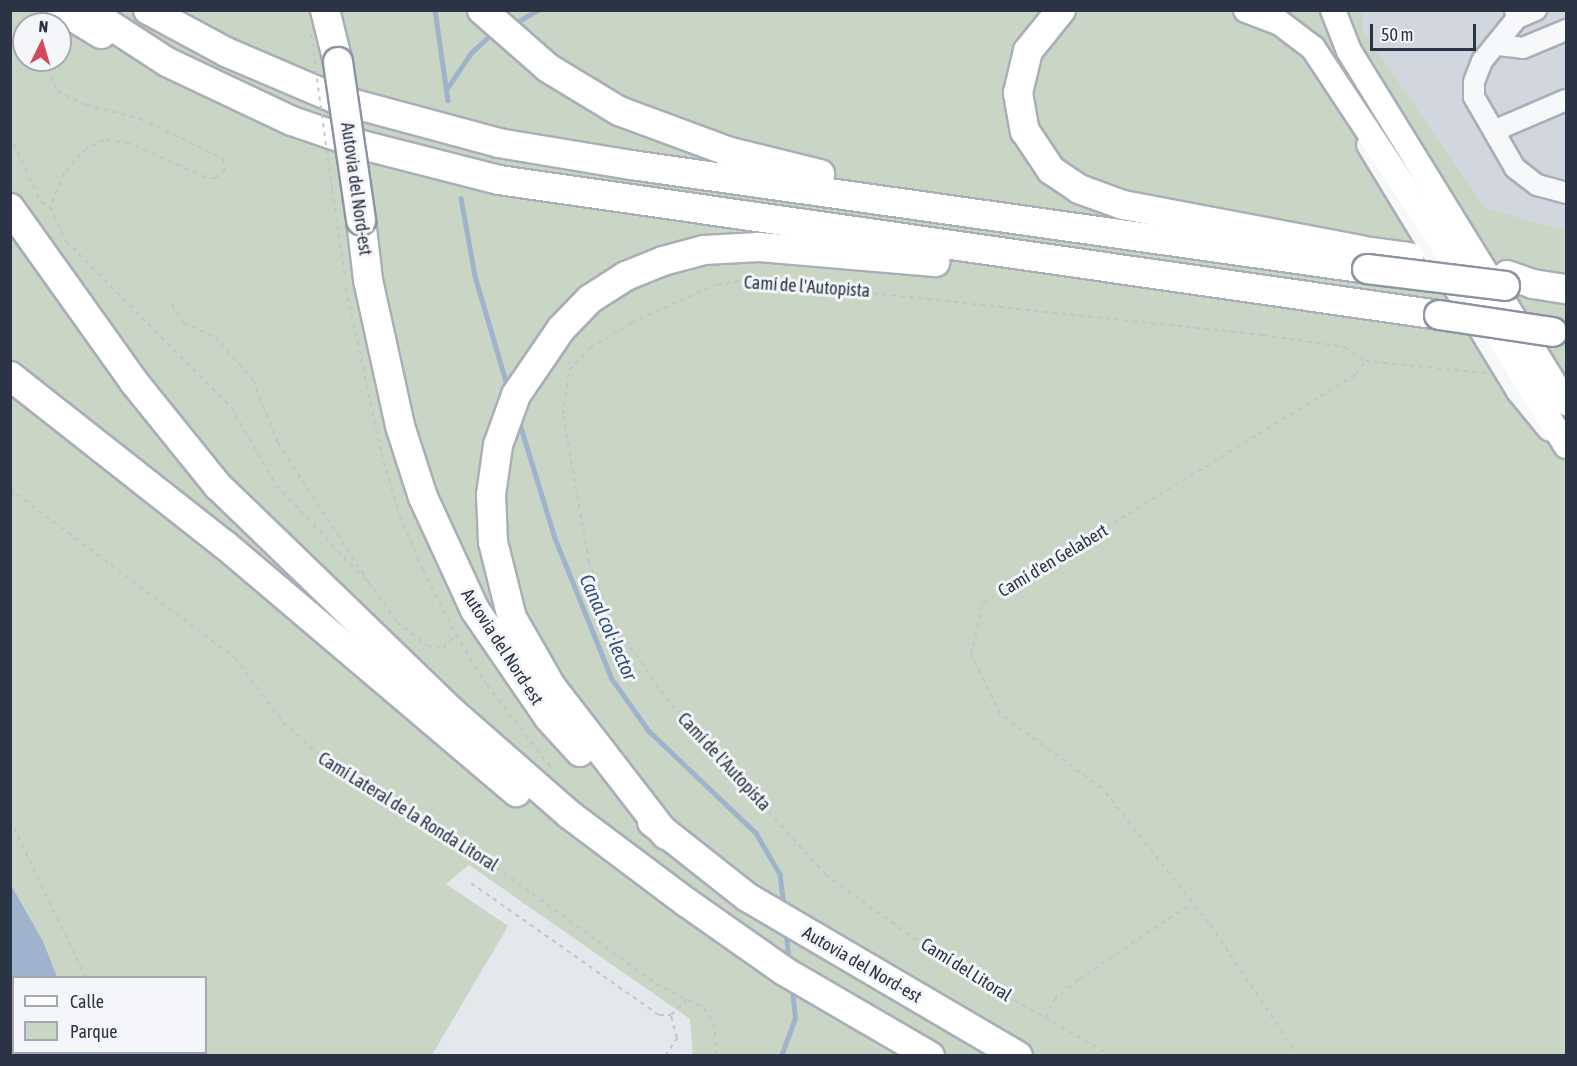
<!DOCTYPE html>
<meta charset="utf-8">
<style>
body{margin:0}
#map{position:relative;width:1577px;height:1066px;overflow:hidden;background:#e4e7ec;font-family:"Asap Condensed",sans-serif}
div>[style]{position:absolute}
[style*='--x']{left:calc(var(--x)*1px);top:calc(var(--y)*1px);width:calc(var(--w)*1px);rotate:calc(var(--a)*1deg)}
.built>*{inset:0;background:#d2d6de}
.green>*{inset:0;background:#c9d6c5}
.water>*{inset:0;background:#9fb4cc}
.stream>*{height:4.5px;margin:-2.25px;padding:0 2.25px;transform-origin:2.25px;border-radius:2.25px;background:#9fb4cc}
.path>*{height:2px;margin-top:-1px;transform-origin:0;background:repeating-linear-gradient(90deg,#c2c5cb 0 4.5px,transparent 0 9px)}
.roads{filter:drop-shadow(2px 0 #a9aeb7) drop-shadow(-2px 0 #a9aeb7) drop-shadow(0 2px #a9aeb7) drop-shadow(0 -2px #a9aeb7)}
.minor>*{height:20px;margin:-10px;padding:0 10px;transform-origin:10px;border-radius:10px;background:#f7f8fa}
.major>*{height:24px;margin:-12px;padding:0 12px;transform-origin:12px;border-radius:12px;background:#fff}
.highway>*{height:28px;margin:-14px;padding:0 14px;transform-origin:14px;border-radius:14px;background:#fff}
.path-bridge>*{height:2px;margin-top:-1px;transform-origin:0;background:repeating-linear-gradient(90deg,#c2c5cb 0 4.5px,transparent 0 9px)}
.bridges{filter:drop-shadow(2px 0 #8b94a3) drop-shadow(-2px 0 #8b94a3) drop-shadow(0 2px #8b94a3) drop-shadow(0 -2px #8b94a3)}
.highway-bridge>*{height:28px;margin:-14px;padding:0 14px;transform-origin:14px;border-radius:14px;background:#fff}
span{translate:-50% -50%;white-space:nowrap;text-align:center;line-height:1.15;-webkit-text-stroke:6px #f4f6f9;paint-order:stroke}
.street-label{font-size:18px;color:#2b3445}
.water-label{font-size:20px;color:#34527a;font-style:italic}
.frame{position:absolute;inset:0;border:12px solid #2b3445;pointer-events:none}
.legend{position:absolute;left:12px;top:976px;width:195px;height:78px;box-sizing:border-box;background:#f4f6f9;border:2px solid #a4a8b1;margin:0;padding:8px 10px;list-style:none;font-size:18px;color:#2b3445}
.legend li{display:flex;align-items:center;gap:12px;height:30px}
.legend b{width:30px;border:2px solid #a4a8b1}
.north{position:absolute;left:12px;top:12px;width:60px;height:60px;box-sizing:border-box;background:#f4f6f9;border:2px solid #a4a8b1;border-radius:50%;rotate:5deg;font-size:16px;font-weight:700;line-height:24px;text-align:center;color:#2b3445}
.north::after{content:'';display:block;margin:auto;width:21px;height:27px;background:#d1495b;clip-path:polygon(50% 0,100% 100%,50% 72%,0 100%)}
.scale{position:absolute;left:1370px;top:24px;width:106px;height:27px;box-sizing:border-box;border:3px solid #2b3445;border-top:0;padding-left:8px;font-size:18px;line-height:21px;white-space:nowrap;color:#2b3445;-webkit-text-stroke:4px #f4f6f9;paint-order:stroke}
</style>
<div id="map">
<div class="built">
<div style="clip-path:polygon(1363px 11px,1566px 11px,1566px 231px,1485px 209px,1363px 30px)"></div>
</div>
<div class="green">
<div style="clip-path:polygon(evenodd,10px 11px,1363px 11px,1363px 30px,1485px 208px,1566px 231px,1566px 1055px,693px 1055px,690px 1019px,469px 865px,446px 884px,508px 926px,432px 1055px,105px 1055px,103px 1053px,206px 1052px,206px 978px,57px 977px,43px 941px,11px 885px,10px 11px,24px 24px,60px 24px,60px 60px,24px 60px,24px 24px)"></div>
</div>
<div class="water">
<div style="clip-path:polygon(11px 885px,43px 941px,57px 977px,14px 978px,14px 1052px,105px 1055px,11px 1055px)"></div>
</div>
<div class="stream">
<div style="--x:435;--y:10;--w:91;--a:81.8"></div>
<div style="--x:517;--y:22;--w:24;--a:-30"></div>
<div style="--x:446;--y:90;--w:45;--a:-56"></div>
<div style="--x:471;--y:53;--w:21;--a:-43"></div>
<div style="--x:461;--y:198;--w:79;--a:79.8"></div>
<div style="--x:475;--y:276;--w:117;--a:73.6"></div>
<div style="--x:519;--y:421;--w:122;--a:72.9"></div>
<div style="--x:555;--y:538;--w:152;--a:68"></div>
<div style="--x:612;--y:679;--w:64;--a:54.6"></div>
<div style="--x:649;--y:731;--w:148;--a:43.6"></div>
<div style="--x:756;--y:833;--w:48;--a:59.7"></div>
<div style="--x:780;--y:874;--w:34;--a:83"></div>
<div style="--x:786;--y:931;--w:31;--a:84"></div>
<div style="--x:781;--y:1056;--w:40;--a:-69.8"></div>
<div style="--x:795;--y:1018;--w:30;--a:-96"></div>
</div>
<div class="path">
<div style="--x:10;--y:38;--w:15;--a:23"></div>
<div style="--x:44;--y:60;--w:34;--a:67"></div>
<div style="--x:57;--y:91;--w:32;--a:26"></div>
<div style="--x:86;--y:105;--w:57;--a:14.3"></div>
<div style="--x:141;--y:119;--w:91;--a:26"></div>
<div style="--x:223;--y:159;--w:11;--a:80"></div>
<div style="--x:225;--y:170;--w:13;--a:141"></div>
<div style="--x:215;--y:178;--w:10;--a:-174"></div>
<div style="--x:205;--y:177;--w:83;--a:-155.9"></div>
<div style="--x:129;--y:143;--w:25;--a:-173"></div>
<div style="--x:104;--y:140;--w:19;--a:155"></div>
<div style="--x:87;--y:148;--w:34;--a:133"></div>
<div style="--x:64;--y:173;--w:37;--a:112"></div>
<div style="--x:10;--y:136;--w:73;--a:64.8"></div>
<div style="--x:41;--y:202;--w:10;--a:29"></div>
<div style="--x:50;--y:207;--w:38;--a:65"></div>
<div style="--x:66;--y:241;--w:234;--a:45.2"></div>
<div style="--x:231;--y:407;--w:90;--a:60"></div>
<div style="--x:276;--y:485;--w:143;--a:46.7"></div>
<div style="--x:332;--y:190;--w:87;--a:81.4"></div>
<div style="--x:346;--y:288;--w:169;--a:78"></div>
<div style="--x:381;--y:453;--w:66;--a:73.2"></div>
<div style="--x:400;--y:516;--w:59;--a:66.9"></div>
<div style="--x:423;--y:570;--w:73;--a:63.1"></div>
<div style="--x:456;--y:635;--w:59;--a:58.2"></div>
<div style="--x:487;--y:685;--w:106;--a:52.3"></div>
<div style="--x:172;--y:304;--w:22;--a:58"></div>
<div style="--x:184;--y:323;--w:34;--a:24"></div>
<div style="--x:215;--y:337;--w:57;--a:48.5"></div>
<div style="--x:253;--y:380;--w:68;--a:68.4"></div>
<div style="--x:278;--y:443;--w:168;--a:56.9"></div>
<div style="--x:1365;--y:361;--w:121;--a:5.7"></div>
<div style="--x:10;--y:489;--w:281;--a:36.9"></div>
<div style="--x:235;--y:658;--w:80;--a:53.1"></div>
<div style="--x:283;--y:722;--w:78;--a:41.9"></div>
<div style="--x:341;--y:774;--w:137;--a:29.4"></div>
<div style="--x:460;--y:841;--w:243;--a:36.1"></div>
<div style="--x:656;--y:984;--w:54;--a:26.6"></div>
<div style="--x:704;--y:1008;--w:18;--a:56"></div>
<div style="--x:714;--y:1023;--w:33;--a:85"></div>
<div style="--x:373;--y:588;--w:42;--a:54.8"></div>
<div style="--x:397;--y:622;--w:39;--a:38"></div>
<div style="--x:428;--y:646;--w:15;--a:8"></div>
<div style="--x:443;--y:648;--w:18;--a:-45"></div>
<div style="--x:10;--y:820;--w:175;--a:64.3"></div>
<div style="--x:471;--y:883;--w:230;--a:35.1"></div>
<div style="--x:659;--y:1015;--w:12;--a:0"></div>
<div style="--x:671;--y:1015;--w:24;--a:-45"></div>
<div style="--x:1045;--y:1017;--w:19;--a:-62"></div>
<div style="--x:1054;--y:1000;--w:33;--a:-40"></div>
<div style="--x:1079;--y:979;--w:136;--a:-33.9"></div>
<div style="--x:121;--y:1052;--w:4;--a:63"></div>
<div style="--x:665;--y:1056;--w:22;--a:-56"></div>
<div style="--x:677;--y:1038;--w:24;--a:-105"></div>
<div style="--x:1112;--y:1056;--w:191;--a:-150.2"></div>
<div style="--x:946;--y:961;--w:148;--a:-144.4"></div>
<div style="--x:826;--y:875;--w:234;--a:-132.2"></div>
<div style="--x:669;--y:702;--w:97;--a:-125.3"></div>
<div style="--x:613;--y:623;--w:66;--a:-111.5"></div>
<div style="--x:589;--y:562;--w:150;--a:-100"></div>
<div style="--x:563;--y:414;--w:44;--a:-82.2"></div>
<div style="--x:569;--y:370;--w:30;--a:-46"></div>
<div style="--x:590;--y:348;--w:48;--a:-31.4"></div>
<div style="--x:631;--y:323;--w:94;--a:-24.4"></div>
<div style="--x:717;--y:284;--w:31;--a:-7"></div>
<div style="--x:748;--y:280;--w:518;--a:6.1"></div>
<div style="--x:1263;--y:335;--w:83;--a:8.3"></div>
<div style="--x:1345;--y:347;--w:24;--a:35"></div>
<div style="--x:1298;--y:1056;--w:160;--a:-123.8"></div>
<div style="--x:1209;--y:923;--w:172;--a:-128.4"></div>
<div style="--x:1102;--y:788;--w:126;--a:-144"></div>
<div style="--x:1000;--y:714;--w:67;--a:-115.8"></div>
<div style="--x:971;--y:654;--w:52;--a:-76.8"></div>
<div style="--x:983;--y:603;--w:438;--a:-31.5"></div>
<div style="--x:1356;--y:374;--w:16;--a:-55"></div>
</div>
<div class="roads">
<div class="minor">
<div style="--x:1515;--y:10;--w:8;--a:76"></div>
<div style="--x:1517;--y:18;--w:21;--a:-23"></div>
<div style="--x:1517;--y:18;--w:55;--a:129.1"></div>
<div style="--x:1482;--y:61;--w:22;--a:111"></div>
<div style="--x:1474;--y:82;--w:15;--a:90"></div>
<div style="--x:1474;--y:97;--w:82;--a:60"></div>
<div style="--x:1515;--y:168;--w:28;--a:38"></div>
<div style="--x:1537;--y:185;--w:30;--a:15"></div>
<div style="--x:1499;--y:45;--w:24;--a:7"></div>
<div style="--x:1523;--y:48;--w:47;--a:-22.7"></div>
<div style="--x:1496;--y:130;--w:76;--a:-23.2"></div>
<div style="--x:1367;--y:145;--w:289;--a:58.7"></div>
<div style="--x:1517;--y:392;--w:50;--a:50.6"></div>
</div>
<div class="major">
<div style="--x:1246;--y:10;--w:36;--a:21"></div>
<div style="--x:1280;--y:23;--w:41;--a:37.1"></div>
<div style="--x:1313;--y:48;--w:205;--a:56.5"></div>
<div style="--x:1426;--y:219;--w:267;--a:58.3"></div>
<div style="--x:1333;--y:10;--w:44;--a:68.7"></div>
<div style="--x:1349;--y:51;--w:414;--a:58.3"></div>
</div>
<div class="highway">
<div style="--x:62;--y:10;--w:46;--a:31.6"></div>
<div style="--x:87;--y:10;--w:95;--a:33"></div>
<div style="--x:167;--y:62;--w:138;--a:25.3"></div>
<div style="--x:292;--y:121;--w:74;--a:18.9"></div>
<div style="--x:362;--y:145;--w:141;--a:14.3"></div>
<div style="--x:499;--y:180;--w:950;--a:8.17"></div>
<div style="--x:148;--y:10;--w:89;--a:28.3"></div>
<div style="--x:226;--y:52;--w:120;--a:23.1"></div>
<div style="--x:336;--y:99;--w:169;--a:15.1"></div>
<div style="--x:499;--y:143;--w:134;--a:9.5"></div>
<div style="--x:631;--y:165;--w:743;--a:8.04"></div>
<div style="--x:325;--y:10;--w:54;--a:76"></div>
<div style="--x:482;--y:10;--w:88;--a:41.3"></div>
<div style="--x:548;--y:68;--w:83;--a:31.2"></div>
<div style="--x:619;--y:111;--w:115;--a:20.3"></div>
<div style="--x:727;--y:151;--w:96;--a:13.9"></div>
<div style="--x:1061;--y:10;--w:53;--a:128.8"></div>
<div style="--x:1028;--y:51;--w:43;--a:103.4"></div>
<div style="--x:1018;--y:93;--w:39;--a:80"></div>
<div style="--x:1025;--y:131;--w:47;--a:56.3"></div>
<div style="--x:1051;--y:170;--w:34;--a:34"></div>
<div style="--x:1079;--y:189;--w:47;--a:20"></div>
<div style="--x:1123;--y:205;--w:242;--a:10.7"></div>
<div style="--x:10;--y:208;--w:214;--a:54.5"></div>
<div style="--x:134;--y:382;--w:134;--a:51.1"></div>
<div style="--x:218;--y:486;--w:322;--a:44"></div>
<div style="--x:450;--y:710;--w:159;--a:41.2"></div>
<div style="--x:570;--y:815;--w:145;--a:36.9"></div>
<div style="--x:686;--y:902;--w:120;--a:35.1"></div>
<div style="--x:784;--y:971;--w:169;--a:30.2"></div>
<div style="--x:361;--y:220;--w:60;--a:83.3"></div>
<div style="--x:368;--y:280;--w:149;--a:77.6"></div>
<div style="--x:400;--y:426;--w:75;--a:72.1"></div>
<div style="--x:423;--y:497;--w:124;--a:65.3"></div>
<div style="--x:475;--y:610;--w:131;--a:55.6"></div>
<div style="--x:549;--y:718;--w:46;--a:47.6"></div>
<div style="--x:1341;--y:248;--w:69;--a:7.5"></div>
<div style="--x:1507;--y:275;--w:28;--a:19"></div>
<div style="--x:1533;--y:284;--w:33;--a:9"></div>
<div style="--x:10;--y:376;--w:273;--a:38.2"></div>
<div style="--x:225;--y:545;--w:382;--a:40.3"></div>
<div style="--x:652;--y:822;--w:121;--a:38.3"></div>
<div style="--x:747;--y:897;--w:314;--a:30.4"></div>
<div style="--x:666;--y:835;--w:188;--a:-127.7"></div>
<div style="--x:551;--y:686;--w:78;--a:-119.8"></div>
<div style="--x:512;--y:618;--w:78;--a:-104"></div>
<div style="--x:493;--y:542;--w:47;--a:-92.4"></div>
<div style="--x:491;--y:495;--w:50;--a:-82"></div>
<div style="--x:498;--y:445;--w:53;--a:-70.2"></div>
<div style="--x:516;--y:395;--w:80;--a:-55.7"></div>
<div style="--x:561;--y:329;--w:42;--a:-46"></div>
<div style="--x:590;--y:299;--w:43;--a:-32.6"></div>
<div style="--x:626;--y:276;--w:40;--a:-22"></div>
<div style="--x:663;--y:261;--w:42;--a:-15"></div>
<div style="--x:704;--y:250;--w:55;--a:-3.1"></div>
<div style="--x:759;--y:247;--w:177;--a:4.9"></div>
</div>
</div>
<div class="path-bridge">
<div style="--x:311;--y:34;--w:157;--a:82.3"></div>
</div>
<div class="bridges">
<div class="highway-bridge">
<div style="--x:338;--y:62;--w:160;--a:81.7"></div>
<div style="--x:1367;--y:269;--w:139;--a:7"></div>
<div style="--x:1439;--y:315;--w:115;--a:8.5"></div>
</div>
</div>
<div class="street-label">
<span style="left:356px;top:189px;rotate:82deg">Autovia del Nord-est</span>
<span style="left:807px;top:287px;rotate:4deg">Camí de l'Autopista</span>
<span style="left:1053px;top:561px;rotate:-31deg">Camí d'en Gelabert</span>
<span style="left:502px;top:647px;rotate:57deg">Autovia del Nord-est</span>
<span style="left:724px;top:762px;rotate:47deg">Camí de l'Autopista</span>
<span style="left:408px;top:812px;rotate:32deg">Camí Lateral de la Ronda Litoral</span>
<span style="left:862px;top:965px;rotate:30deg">Autovia del Nord-est</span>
<span style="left:966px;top:970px;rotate:32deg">Camí del Litoral</span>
</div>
<div class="water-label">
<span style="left:609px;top:627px;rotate:66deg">Canal col·lector</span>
</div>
<div class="frame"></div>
<ul class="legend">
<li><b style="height:8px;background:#fff"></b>Calle</li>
<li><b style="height:16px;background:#c9d6c5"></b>Parque</li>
</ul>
<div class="north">N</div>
<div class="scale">50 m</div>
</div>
